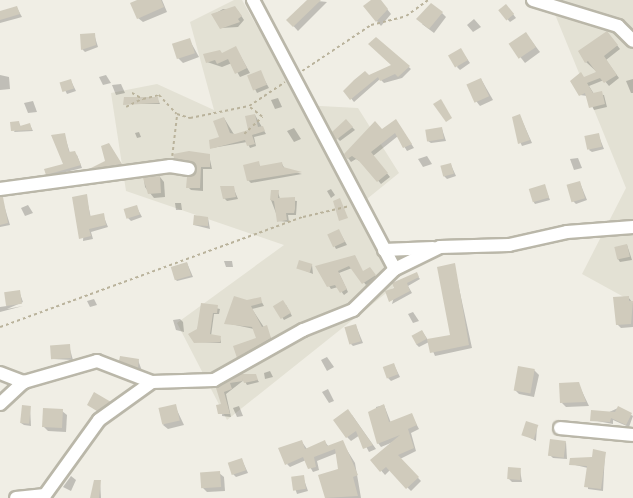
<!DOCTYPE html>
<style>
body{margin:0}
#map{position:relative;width:633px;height:498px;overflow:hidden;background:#f0eee5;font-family:"Fira Sans",sans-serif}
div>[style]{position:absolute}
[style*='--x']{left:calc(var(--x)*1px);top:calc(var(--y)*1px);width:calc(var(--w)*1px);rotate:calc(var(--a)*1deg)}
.residential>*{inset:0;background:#e3e1d4}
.shadow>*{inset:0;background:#0003}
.building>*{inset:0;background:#d0cbbc;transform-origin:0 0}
.path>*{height:1.5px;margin-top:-0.75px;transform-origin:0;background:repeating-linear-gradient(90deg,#bab39c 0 3px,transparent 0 6px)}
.roads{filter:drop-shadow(2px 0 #bab7a9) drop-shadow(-2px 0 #bab7a9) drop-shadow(0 2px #bab7a9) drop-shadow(0 -2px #bab7a9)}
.minor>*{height:12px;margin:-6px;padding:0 6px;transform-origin:6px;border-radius:6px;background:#fff}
span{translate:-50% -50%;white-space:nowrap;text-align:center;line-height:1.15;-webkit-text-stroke:4.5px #fff;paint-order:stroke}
</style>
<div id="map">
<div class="residential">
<div style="clip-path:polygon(234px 0,242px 0,301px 105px,358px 108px,399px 173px,357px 207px,395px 286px,227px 420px,177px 323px,284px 245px,126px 191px,111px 93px,157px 84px,214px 110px,190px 22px)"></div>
<div style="clip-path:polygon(557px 0,633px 0,633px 302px,582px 274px,626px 188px,554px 12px)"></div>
</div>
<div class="shadow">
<div style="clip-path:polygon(141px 0,162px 0,167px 12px,143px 22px,138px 18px)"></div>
<div style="clip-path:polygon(309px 0,327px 2px,298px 31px,288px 20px)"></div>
<div style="clip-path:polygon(373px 0,380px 0,391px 14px,381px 26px,365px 6px)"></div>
<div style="clip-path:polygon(17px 8px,22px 17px,0 23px,0 13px)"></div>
<div style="clip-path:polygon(223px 9px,238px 11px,244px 20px,238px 27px,221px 28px,213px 15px)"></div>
<div style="clip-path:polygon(509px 9px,516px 18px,510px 22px,500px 11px)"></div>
<div style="clip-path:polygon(442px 13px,446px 17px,434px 33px,422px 24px)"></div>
<div style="clip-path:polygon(474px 19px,481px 27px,473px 32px,467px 25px)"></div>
<div style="clip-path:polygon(94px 34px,98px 47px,85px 52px,82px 49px)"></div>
<div style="clip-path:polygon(610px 36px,620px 49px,606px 60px,619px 78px,609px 86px,604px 80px,589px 86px,594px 94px,604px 95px,607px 107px,594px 110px,587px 96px,580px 95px,585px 78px,598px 73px,586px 62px)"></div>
<div style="clip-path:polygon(189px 39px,199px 57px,183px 63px,178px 58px)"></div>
<div style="clip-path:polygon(376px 39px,411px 69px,402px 78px,384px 83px,380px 79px,354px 102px,345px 91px,394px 65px)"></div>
<div style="clip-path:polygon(530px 39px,540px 52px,525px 63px,511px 45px)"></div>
<div style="clip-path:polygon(236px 48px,250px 73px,240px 77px,232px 63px,222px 67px,207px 62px)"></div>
<div style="clip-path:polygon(463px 53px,470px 63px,460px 70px,457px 67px)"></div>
<div style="clip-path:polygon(260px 72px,269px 88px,257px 93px,249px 77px)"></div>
<div style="clip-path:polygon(0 75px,9px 77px,10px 89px,0 90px)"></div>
<div style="clip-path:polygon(106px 75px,111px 83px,103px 85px,99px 77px)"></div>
<div style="clip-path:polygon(481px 79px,493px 100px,480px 106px,476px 101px)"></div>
<div style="clip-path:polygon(633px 79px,633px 93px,631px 93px,626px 81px)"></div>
<div style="clip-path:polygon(71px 81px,76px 91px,67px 94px,62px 84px)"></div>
<div style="clip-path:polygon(121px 84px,125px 93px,116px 95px,112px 85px)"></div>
<div style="clip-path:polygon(157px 98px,160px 104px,125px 104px)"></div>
<div style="clip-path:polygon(278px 98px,282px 107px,275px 109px,271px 100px)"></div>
<div style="clip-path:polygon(33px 101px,37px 112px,28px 113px,24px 103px)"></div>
<div style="clip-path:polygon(255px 115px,266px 134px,254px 137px,256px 146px,250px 148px,247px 142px,212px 148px,221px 138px,224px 118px,235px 136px,250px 131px)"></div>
<div style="clip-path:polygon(520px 116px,532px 143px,522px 146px,516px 133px)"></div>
<div style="clip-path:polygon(346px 121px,355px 130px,340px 141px,338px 139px)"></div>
<div style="clip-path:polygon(19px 123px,21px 127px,30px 125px,33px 131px,14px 132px)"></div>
<div style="clip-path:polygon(399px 125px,414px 148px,407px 151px,398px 136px,373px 156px,390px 177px,381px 184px,363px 163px,356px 159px,351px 162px,345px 154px)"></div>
<div style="clip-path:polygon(294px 128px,301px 139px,294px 142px,287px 131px)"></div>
<div style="clip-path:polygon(442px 129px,446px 141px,431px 143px,428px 141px)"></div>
<div style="clip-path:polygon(135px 133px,139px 132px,141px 137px,137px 138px)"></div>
<div style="clip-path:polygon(64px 134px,70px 153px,77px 155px,82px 168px,49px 176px,47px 174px,65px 165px)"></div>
<div style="clip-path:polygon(598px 134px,604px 149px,592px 152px,589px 150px)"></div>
<div style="clip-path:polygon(109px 144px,123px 167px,93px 171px,107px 162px)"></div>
<div style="clip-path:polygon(209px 155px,212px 169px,203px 169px,203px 191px,191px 190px,188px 187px,199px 172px,197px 165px,175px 158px)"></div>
<div style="clip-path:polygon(427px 156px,432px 164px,423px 167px,418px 159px)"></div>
<div style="clip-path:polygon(578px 158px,582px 168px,574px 170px,570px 159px)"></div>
<div style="clip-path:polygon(258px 163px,261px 167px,282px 164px,285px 169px,302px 174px,251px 183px,248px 180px)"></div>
<div style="clip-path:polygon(451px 165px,456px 176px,447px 179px,444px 176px)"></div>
<div style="clip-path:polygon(160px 177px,164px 182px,165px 197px,154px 198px,145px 187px,144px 179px)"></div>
<div style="clip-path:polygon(580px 183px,587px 200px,576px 204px,573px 201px)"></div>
<div style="clip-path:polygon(544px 185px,550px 200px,535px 204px,533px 201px)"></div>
<div style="clip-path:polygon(233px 187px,238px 199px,227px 201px,224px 198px)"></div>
<div style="clip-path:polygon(331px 189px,335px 195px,331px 198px,327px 191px)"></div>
<div style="clip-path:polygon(278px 192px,280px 199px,297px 201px,296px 215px,288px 215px,289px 222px,279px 221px,271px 200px)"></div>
<div style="clip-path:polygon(86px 196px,91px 218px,103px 215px,108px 227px,91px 232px,93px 239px,83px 241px)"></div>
<div style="clip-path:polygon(3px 202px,10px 225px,0 227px,0 203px)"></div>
<div style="clip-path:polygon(175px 203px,181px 203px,182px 210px,176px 210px)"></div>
<div style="clip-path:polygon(28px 205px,33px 213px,25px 216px,21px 208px)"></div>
<div style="clip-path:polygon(136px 206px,142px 217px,131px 221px,128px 218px)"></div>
<div style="clip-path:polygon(208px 218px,210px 229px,194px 225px)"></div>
<div style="clip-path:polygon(339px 231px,347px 245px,336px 249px,329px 235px)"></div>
<div style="clip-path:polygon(627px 245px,632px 260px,620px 262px,618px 259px)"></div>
<div style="clip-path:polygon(355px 256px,363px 273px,372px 271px,377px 278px,366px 285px,352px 268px,339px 273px,348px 292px,344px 295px,338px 287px,331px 289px,317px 267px)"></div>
<div style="clip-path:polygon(224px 261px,232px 261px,233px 267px,226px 267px)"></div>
<div style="clip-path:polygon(187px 263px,193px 277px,177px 281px,175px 279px)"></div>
<div style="clip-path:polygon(312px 265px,313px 274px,299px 268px)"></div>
<div style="clip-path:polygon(454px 265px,472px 348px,435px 356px,429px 342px,419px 347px,416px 344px,422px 331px,428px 340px,451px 336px)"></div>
<div style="clip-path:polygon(416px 274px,420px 279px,408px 286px,412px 293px,392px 304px,396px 289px)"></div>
<div style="clip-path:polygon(19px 291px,23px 302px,7px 309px,23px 306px,0 312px,0 307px,7px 306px,5px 293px)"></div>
<div style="clip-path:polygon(628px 297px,633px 303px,633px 327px,621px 328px,617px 324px)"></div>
<div style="clip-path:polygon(94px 299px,97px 305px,90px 307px,87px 301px)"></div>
<div style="clip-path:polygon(260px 299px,264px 306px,252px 309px,273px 341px,241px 360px,238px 357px,258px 339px,254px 329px,226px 323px,247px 302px)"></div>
<div style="clip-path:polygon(202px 305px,220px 309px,219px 314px,214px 314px,211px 336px,220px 337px,221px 343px,195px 342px)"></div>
<div style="clip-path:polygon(286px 305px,292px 316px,284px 320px,275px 307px)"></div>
<div style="clip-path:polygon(413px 312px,419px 321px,413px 323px,408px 314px)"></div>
<div style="clip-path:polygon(180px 319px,183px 322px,184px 332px,176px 330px,173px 320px)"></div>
<div style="clip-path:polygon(356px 326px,363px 343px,353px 346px,350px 343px)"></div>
<div style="clip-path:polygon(69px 346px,73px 360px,53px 359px)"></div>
<div style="clip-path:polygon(327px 357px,334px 367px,327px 371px,321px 360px)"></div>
<div style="clip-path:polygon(121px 360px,138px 360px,142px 371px,126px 365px)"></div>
<div style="clip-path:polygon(394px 365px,400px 377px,391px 381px,388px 378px)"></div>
<div style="clip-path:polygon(534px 370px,539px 375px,534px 397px,519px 394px,515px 390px)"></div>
<div style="clip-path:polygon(270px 371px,273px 377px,265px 379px,264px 373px)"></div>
<div style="clip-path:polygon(242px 376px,255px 376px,259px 382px,247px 385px,244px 380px,226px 394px,231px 417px,222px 416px,223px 405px,218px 389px)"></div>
<div style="clip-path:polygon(578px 383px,589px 406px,566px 407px,562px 403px)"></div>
<div style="clip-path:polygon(328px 389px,334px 401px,329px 403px,322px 392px)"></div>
<div style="clip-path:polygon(110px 403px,114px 407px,103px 415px,89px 405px)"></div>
<div style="clip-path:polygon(384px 405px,391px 423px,411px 414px,419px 429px,411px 433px,416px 451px,400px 459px,421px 481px,411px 491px,390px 470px,385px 475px,372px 460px,393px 442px,381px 447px,378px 443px,376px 407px)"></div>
<div style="clip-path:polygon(175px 406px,184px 425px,168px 429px,163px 425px)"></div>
<div style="clip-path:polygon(239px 406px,243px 416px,237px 417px,233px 408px)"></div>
<div style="clip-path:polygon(30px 407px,31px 426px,24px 425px,21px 423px)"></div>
<div style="clip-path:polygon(618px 408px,633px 416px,629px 427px,613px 420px,613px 424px,592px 420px)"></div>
<div style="clip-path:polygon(62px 411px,67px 415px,66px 432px,48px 431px,43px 426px)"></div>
<div style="clip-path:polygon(352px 415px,376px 449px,369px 452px,360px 435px,351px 441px,347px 437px)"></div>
<div style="clip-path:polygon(537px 427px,536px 441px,523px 434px)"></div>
<div style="clip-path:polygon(302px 442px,307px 449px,325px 442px,329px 447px,342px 442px,355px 463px,361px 498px,326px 498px,319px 476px,339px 470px,337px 453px,317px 461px,319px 470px,313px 472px,306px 460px,290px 467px,287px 464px)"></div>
<div style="clip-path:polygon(566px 442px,567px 459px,553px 458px,550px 455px)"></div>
<div style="clip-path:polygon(605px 453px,603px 491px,588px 489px,588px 468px,571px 464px)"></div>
<div style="clip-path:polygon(242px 460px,248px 473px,236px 477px,233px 474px)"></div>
<div style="clip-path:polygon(520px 470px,522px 482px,512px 482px,509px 479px)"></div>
<div style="clip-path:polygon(219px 473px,224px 477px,225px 491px,207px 492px,203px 488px)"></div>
<div style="clip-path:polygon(71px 476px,76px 480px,71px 491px,63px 487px)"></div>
<div style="clip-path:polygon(303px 477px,308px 491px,297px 494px,292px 479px)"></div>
<div style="clip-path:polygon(100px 481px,101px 498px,92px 498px)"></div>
</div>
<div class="building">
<div style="clip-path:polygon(137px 0,161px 0,164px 7px,137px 19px,130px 3px)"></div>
<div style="clip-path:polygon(307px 0,321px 0,293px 27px,286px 20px)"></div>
<div style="clip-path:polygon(371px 0,381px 0,388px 9px,376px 22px,363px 6px)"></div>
<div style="clip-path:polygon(431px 3px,443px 12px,429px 29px,416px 19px)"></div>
<div style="left:506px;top:4px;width:13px;height:10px;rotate:51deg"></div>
<div style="clip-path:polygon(17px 6px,20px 14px,0 20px,0 11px)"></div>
<div style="clip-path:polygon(235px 6px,242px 16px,238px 19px,240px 22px,220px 29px,211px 14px)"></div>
<div style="clip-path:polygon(607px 31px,618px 45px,604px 56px,617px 75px,604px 83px,600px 78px,587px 83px,593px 93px,602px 91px,605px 104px,589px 108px,585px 93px,579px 96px,570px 81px,581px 72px,584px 77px,596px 72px,588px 61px,585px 63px,578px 51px)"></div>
<div style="left:526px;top:32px;width:18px;height:21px;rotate:56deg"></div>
<div style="clip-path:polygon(95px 33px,96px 45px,81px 50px,80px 34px)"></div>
<div style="clip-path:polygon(376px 37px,410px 66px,398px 77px,395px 74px,380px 81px,378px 77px,350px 100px,343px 91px,354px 80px,365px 71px,369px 75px,391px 65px,368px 44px)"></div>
<div style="left:190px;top:38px;width:16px;height:19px;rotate:72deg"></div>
<div style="clip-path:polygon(236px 46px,247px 68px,235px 74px,228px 59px,217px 64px,215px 60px,206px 63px,203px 54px,220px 50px,222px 53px)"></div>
<div style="left:461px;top:48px;width:14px;height:15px;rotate:60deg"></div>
<div style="left:261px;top:70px;width:16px;height:15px;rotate:68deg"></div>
<div style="left:481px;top:78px;width:20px;height:16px;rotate:66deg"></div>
<div style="left:71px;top:79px;width:10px;height:12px;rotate:73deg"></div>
<div style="clip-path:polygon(124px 97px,158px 97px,159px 103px,123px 105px)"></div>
<div style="clip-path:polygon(441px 99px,452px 118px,446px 122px,433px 104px)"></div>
<div style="clip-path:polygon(255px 114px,258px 127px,263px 126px,265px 131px,252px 135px,255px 144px,247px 146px,245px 140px,210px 149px,209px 140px,219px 137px,213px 121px,224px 117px,230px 133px,235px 134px,248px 130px,245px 116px)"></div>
<div style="clip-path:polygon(520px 114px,530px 140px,518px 144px,512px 117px)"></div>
<div style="clip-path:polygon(346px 119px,353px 127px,336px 140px,332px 132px)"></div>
<div style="clip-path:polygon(396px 119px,412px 144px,403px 148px,395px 133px,371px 152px,388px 173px,377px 182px,359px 161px,352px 156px,347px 159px,344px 154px,375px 121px,382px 129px)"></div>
<div style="clip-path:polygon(19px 121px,20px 126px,30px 123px,32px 130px,11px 131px,10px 122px)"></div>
<div style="left:442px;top:127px;width:12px;height:17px;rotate:81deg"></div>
<div style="clip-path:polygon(65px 133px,69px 152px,75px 151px,81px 165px,46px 175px,44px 169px,63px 164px,51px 135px)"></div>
<div style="left:599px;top:133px;width:14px;height:15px;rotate:78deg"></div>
<div style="clip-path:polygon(109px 143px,122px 164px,89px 169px,105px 161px,101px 146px)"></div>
<div style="clip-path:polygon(189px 151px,210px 154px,210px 167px,201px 167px,200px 188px,186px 188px,187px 177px,197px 171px,195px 163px,174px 158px,173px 154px)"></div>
<div style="clip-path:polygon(259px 161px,260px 166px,282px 162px,283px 167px,302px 172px,247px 181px,243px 165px)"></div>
<div style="left:451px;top:163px;width:11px;height:11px;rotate:75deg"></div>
<div style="clip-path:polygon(160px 176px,161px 193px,148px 194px,143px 178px)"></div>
<div style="left:580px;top:181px;width:18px;height:14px;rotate:74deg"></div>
<div style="left:545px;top:184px;width:14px;height:17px;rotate:73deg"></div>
<div style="clip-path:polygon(220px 186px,234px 186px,236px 197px,223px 199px)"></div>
<div style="clip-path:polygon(271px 190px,279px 190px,278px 198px,295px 197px,295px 209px,294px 213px,286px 213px,287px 220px,277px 222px,274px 201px,270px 200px)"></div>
<div style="clip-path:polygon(87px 194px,90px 216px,104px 213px,106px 225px,89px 229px,91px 236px,79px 239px,72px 197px)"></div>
<div style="clip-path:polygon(0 197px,3px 197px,8px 223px,0 225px)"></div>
<div style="clip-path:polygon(340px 198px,348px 218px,339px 221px,333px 201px)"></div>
<div style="left:137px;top:205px;width:10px;height:14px;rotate:73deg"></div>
<div style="clip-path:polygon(194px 215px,208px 217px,208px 226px,193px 225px)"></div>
<div style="left:339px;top:229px;width:14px;height:13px;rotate:65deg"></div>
<div style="left:627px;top:244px;width:13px;height:13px;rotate:77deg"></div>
<div style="clip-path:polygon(355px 255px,363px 271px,370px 267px,376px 275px,362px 284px,349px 266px,338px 271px,347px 289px,340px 293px,335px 285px,327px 287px,315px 266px)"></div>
<div style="left:299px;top:260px;width:14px;height:9px;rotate:17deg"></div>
<div style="left:187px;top:262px;width:14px;height:17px;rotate:73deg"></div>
<div style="clip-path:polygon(455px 263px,469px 345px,430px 353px,427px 339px,450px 335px,437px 267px)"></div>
<div style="clip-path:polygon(417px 272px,419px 277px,407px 283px,410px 291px,389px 302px,385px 291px,394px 288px,392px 283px)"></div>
<div style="left:20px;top:290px;width:14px;height:16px;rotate:82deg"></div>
<div style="clip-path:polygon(234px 296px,247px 300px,261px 297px,262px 303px,251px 306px,262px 327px,267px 325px,271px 338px,237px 358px,233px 346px,256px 338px,252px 327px,224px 324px)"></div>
<div style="clip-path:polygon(629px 296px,629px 301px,633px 301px,631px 324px,616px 325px,613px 297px)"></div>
<div style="left:283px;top:300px;width:15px;height:12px;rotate:58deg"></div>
<div style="clip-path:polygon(201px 303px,218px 305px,217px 313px,213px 313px,210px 334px,221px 336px,220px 342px,194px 343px,188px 334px,197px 329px)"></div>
<div style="left:356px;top:324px;width:18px;height:12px;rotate:74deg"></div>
<div style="left:422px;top:330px;width:10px;height:12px;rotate:61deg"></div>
<div style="left:70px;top:344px;width:14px;height:20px;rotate:86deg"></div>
<div style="clip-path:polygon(120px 356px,139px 359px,138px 368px,119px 361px)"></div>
<div style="left:394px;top:363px;width:12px;height:12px;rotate:70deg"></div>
<div style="left:518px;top:366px;width:17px;height:25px;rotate:10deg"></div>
<div style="clip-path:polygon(241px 374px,256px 374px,258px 380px,244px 383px,242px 378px,243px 381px,230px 383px,232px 389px,224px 392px,230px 414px,218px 414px,216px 405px,221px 404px,216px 388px)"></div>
<div style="clip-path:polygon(579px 382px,586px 402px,560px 403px,559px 383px)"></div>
<div style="clip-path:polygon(94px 392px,111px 402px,97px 411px,87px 405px)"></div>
<div style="left:176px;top:404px;width:17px;height:18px;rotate:77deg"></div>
<div style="clip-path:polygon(384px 404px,389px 422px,412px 413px,417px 425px,408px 429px,414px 448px,398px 455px,419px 477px,406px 489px,386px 467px,380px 472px,370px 460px,400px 435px,377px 444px,368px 412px)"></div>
<div style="left:22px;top:405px;width:9px;height:18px;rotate:6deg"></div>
<div style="clip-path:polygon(618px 406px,632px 413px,626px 425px,611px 418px,610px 422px,590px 421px,591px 410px,615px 412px)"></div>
<div style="left:43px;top:408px;width:20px;height:19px;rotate:3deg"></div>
<div style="clip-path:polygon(348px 409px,361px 428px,373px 445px,363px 449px,356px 431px,346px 438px,333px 420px)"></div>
<div style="left:526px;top:421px;width:13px;height:15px;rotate:18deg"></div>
<div style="left:550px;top:439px;width:16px;height:17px;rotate:7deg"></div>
<div style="clip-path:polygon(302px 440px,305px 449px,325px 440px,327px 446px,343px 440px,358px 475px,353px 477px,358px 496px,325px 498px,318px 475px,338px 469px,335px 449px,314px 457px,316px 467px,308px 469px,303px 457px,285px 465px,278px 448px)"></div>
<div style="clip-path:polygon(593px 449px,606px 452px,601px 489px,584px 487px,587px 466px,569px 465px,570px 458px,592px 457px)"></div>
<div style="left:242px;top:458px;width:13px;height:15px;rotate:72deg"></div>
<div style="left:508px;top:467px;width:13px;height:12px;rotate:4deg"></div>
<div style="left:220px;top:471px;width:16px;height:20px;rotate:86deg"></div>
<div style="left:304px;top:475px;width:14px;height:13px;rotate:82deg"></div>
<div style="clip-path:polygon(94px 480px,101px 480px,99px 498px,90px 498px)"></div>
</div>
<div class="path">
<div style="--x:302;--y:71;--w:83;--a:-33.7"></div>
<div style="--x:371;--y:25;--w:36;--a:-14"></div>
<div style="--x:406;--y:16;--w:27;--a:-36"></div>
<div style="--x:132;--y:93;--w:13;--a:29"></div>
<div style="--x:143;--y:99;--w:16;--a:-14"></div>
<div style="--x:159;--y:95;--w:26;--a:47"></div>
<div style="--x:177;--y:114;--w:14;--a:17"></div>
<div style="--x:190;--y:118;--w:60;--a:-11.5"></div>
<div style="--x:249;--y:106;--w:43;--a:-33.7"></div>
<div style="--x:126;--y:107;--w:18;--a:-27"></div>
<div style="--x:244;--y:134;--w:25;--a:-43"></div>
<div style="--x:262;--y:117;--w:16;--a:-142"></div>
<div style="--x:172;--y:156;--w:42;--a:-83.2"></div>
<div style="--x:0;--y:327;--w:322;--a:-20"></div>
<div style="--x:303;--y:217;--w:48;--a:-13.2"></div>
</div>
<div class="roads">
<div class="minor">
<div style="--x:253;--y:0;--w:304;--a:62.2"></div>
<div style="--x:533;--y:0;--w:89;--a:17"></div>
<div style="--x:618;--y:26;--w:21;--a:45"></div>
<div style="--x:0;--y:189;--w:172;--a:-7.7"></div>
<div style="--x:170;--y:166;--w:19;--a:9"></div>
<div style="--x:384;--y:250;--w:49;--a:-2.3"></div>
<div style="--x:0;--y:373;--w:26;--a:21"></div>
<div style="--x:24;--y:382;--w:76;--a:-16"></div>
<div style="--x:97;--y:361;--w:59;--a:20.9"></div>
<div style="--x:152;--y:382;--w:62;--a:-1.8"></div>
<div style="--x:214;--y:380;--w:102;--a:-29.3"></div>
<div style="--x:303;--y:330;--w:54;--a:-21.8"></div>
<div style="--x:353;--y:310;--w:59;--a:-44.3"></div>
<div style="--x:395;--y:269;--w:50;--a:-26.1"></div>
<div style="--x:440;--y:247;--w:69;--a:-1.7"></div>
<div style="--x:509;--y:245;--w:59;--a:-12.6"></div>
<div style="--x:567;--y:232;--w:66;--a:-4.3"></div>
<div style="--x:0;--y:404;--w:33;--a:-43"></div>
<div style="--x:560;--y:428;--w:73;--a:5.5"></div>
<div style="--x:16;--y:498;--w:29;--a:-6"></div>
<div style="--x:45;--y:495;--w:92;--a:-54.2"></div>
<div style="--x:99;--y:420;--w:65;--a:-35.6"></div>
</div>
</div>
</div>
